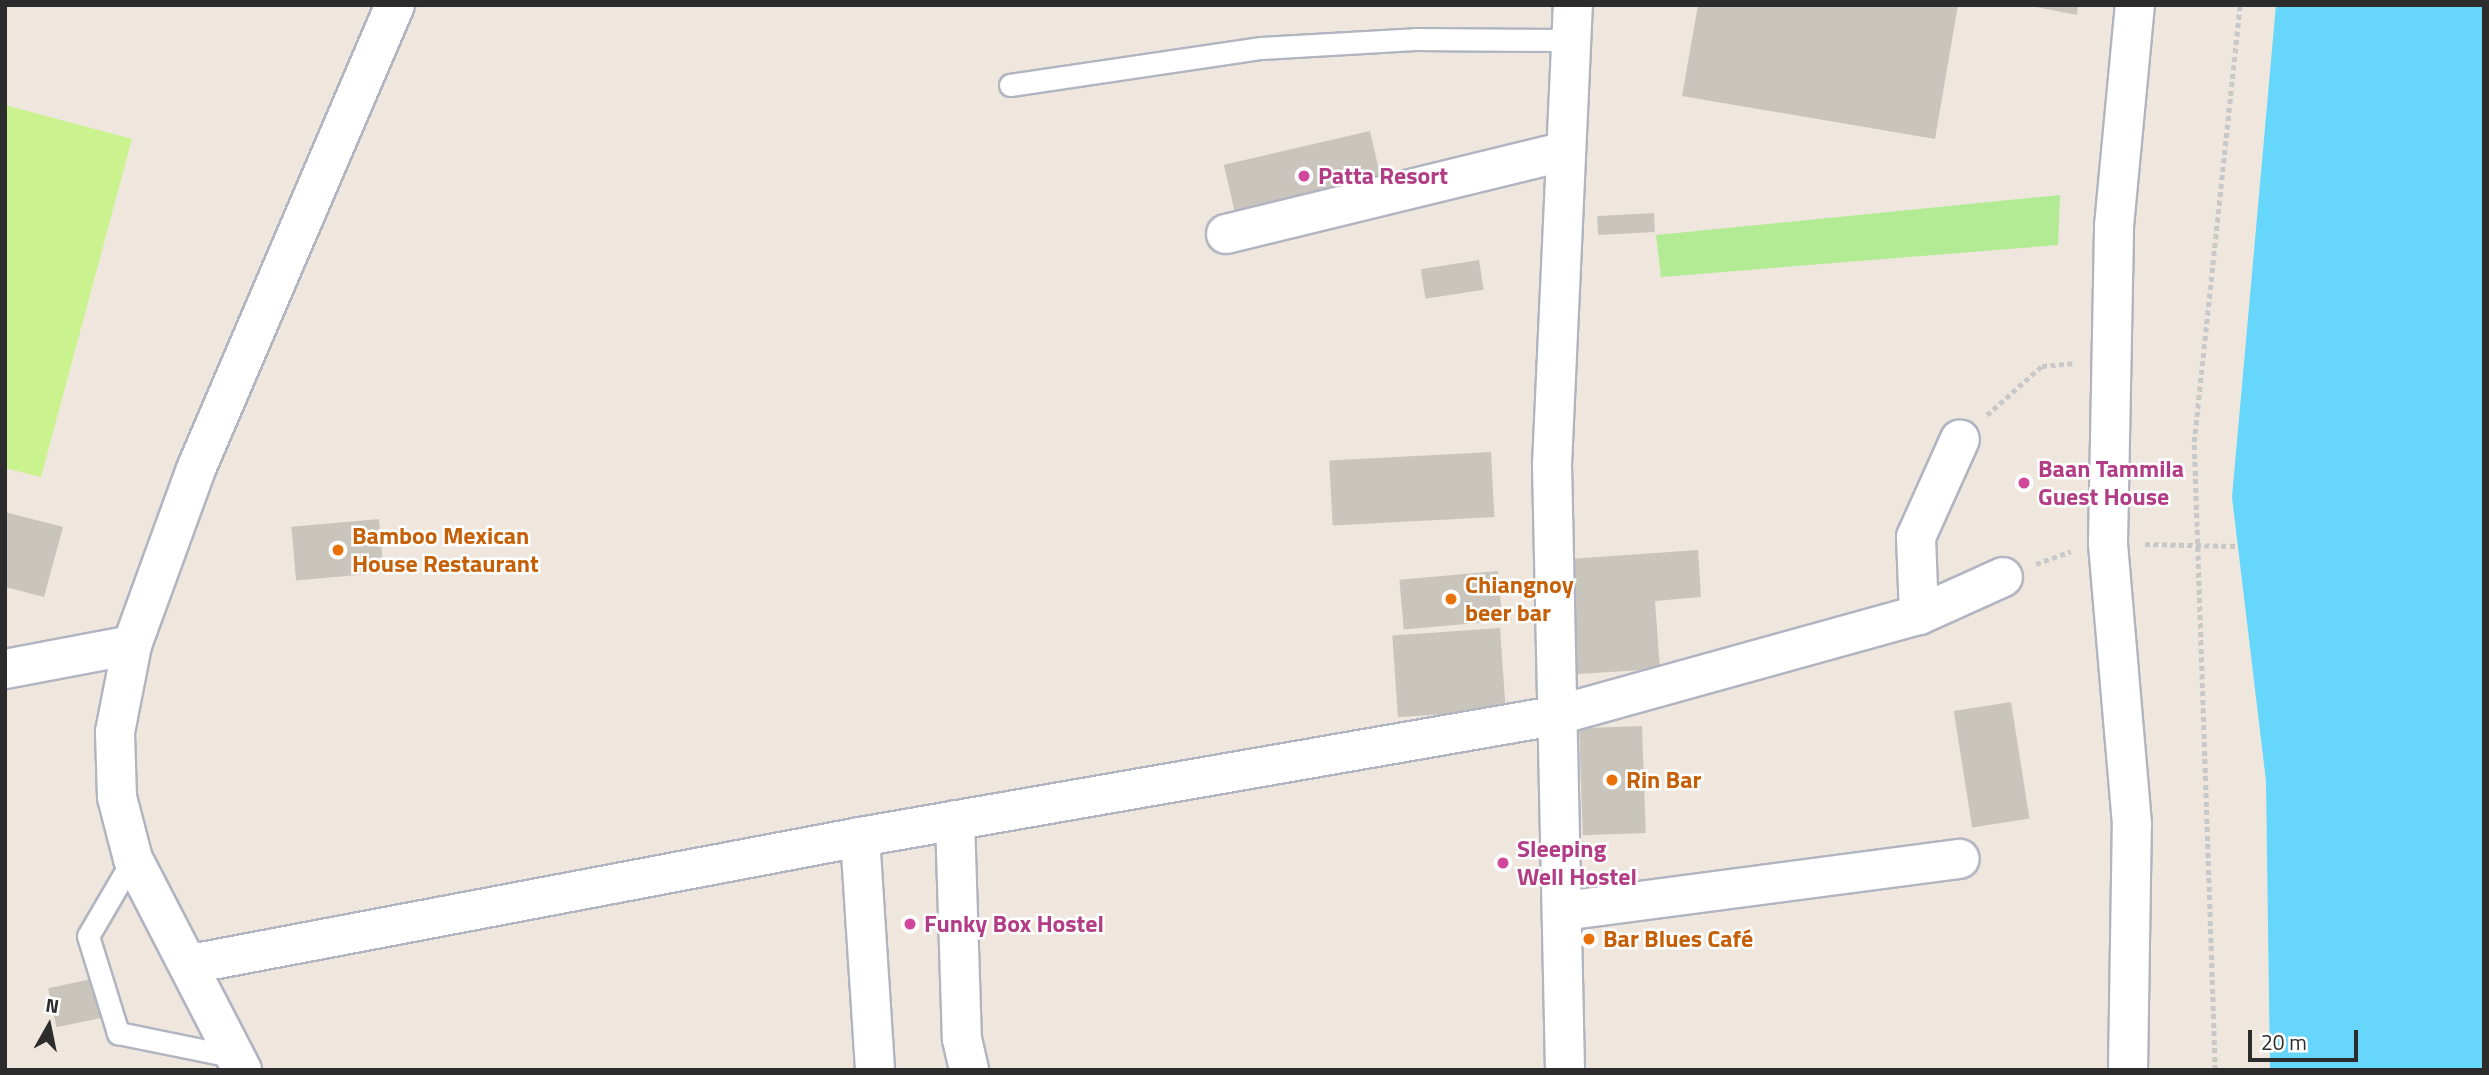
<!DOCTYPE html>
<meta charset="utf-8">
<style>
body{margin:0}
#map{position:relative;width:2489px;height:1075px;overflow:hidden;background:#efe7dd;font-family:"Titillium Web",sans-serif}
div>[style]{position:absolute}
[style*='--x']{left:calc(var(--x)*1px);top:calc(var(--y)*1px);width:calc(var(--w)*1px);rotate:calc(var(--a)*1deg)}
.green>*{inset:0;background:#b3eb95}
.pitch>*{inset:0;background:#caf38f}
.water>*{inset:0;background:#66d6fb}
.building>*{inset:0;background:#cac5bc;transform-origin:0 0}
.path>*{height:4.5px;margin-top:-2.25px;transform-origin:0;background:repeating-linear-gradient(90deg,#c8c8c8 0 5px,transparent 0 8.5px)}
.roads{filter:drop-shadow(2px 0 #b1b4c1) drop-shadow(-2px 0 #b1b4c1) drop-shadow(0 2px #b1b4c1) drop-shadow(0 -2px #b1b4c1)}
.service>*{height:21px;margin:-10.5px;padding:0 10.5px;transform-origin:10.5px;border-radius:10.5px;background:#fff}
.minor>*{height:38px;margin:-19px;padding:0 19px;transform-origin:19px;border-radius:19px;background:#fff}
.secondary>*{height:38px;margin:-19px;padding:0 19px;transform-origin:19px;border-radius:19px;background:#fff}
.dots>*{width:19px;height:19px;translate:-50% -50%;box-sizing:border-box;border:4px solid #fff;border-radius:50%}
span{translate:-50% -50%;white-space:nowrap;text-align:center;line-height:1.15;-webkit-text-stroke:5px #fff;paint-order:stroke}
.hotel-label{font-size:24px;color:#b23c85;font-weight:700}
.left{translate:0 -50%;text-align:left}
.food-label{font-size:24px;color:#c56008;font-weight:700}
.frame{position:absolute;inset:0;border:7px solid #2c2c2c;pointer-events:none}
.north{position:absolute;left:14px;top:991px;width:70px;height:70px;-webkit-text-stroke:5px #fff;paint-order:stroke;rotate:9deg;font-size:19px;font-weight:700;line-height:28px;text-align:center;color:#2c2c2c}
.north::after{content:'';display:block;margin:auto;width:24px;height:32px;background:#2c2c2c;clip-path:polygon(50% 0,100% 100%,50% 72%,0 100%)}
.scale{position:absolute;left:2248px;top:1030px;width:110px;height:32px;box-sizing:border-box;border:4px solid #2c2c2c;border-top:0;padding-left:9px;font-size:21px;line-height:24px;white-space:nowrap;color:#2c2c2c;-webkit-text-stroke:5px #fff;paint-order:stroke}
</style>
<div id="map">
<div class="green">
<div style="clip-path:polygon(2060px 195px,2058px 245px,1661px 277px,1656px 235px)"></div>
</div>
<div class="pitch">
<div style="clip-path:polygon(5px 105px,132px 139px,41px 477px,5px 468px)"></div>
</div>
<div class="water">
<div style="clip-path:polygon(2276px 5px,2484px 5px,2484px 1070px,2270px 1070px,2266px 781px,2232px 497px)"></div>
</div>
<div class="building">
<div style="clip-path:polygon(1698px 5px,1958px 5px,1935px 139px,1682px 96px)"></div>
<div style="clip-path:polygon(2025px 5px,2078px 5px,2077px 15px)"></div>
<div style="left:1370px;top:131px;width:57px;height:150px;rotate:77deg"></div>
<div style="left:1654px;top:213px;width:19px;height:57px;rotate:87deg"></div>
<div style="left:1479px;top:260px;width:30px;height:59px;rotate:81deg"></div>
<div style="left:1491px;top:452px;width:65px;height:162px;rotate:87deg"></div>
<div style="clip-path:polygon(5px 512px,63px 527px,44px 597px,5px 587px)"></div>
<div style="left:379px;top:519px;width:54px;height:88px;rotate:85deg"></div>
<div style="clip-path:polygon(1698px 550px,1701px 597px,1655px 601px,1660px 669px,1577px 674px,1569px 559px)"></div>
<div style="left:1498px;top:571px;width:50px;height:99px;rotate:85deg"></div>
<div style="left:1500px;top:628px;width:82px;height:108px;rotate:86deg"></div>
<div style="left:2011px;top:702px;width:118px;height:58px;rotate:81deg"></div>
<div style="left:1642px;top:726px;width:107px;height:63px;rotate:88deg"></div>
<div style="left:101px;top:977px;width:40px;height:54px;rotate:78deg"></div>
</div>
<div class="path">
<div style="--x:1987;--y:415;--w:74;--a:-41.7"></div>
<div style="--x:2042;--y:366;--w:33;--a:-5"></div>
<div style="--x:2145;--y:544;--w:91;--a:1.3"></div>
<div style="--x:2036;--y:564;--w:37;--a:-20"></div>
<div style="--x:2215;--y:1070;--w:628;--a:-91.92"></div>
<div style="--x:2194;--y:442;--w:439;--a:-84"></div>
</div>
<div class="roads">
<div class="service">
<div style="--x:1010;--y:85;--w:254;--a:-8.4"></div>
<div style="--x:1261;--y:48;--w:154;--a:-3.3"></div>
<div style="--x:1415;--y:39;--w:156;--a:0.4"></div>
<div style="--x:133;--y:859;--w:89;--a:120.3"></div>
<div style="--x:88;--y:936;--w:102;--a:72.8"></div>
<div style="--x:118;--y:1033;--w:120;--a:11.5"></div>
</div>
<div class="minor">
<div style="--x:1226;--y:234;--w:346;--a:-13.7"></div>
<div style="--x:1919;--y:615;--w:78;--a:-92.2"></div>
<div style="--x:1916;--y:537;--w:107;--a:-65.8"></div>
<div style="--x:5;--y:669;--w:129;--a:-10.7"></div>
<div style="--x:955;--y:820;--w:219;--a:88.2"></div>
<div style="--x:962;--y:1039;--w:32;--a:77"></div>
<div style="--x:860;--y:837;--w:233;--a:86.3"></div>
<div style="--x:1563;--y:911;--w:400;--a:-7.5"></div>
<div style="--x:191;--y:964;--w:681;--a:-10.75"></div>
<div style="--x:860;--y:837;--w:704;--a:-9.89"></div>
<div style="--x:1554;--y:716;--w:379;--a:-15.5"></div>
<div style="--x:1919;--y:615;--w:92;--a:-24.3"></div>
<div style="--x:242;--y:1070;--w:237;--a:-117.3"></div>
<div style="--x:133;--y:859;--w:64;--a:-104.5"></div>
<div style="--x:117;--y:797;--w:65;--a:-91.8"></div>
<div style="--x:115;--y:732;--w:89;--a:-78.9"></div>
<div style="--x:132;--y:645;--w:187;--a:-70"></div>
<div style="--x:196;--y:469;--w:505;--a:-66.79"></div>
<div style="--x:2128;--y:1070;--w:246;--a:-89.1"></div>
<div style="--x:2132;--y:824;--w:282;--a:-94.9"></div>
<div style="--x:2108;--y:543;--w:317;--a:-88.9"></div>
<div style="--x:2114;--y:226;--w:222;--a:-84.6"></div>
</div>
<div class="secondary">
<div style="--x:1565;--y:1070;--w:605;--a:-91.23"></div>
<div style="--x:1552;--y:465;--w:460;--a:-87.4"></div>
</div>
</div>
<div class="dots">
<div style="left:1304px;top:176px;background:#d1479c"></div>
<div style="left:2024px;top:483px;background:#d1479c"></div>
<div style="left:338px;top:550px;background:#e8710a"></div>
<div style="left:1451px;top:599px;background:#e8710a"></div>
<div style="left:1612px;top:780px;background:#e8710a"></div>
<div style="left:1503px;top:863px;background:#d1479c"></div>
<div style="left:910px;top:924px;background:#d1479c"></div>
<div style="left:1589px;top:939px;background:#e8710a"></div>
</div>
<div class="hotel-label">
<span class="left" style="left:1318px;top:176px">Patta Resort</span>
<span class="left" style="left:2038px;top:483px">Baan Tammila<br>Guest House</span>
<span class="left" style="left:1517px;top:863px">Sleeping<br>Well Hostel</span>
<span class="left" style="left:924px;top:924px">Funky Box Hostel</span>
</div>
<div class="food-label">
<span class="left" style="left:352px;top:550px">Bamboo Mexican<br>House Restaurant</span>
<span class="left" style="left:1465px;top:599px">Chiangnoy<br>beer bar</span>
<span class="left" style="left:1626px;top:780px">Rin Bar</span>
<span class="left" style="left:1603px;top:939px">Bar Blues Café</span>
</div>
<div class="frame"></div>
<div class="north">N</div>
<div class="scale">20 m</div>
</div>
